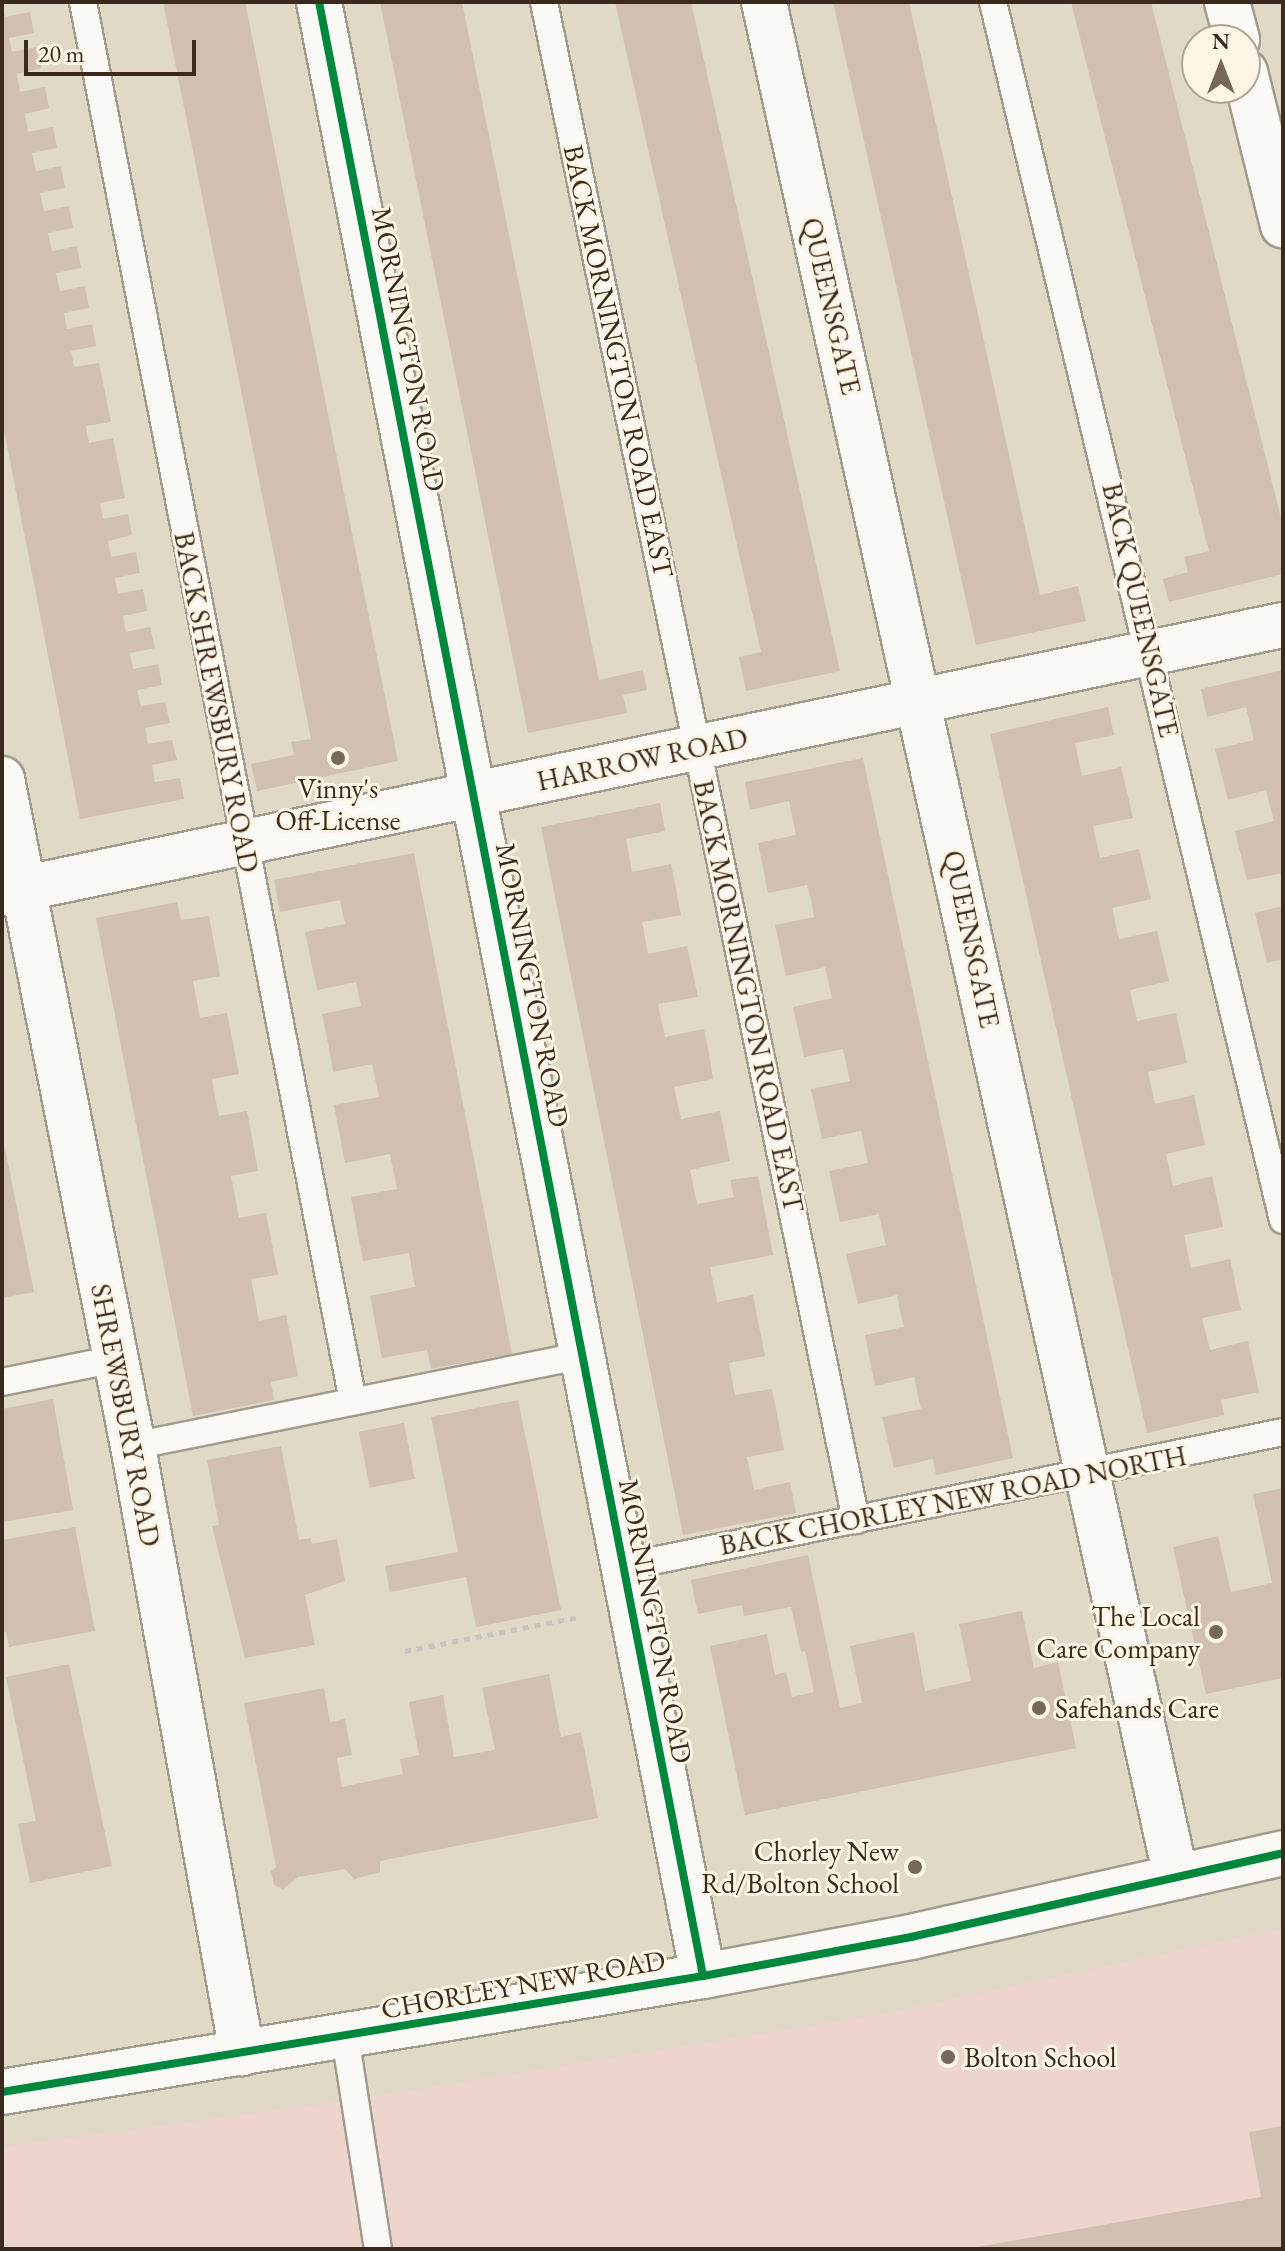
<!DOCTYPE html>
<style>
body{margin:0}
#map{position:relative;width:1285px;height:2251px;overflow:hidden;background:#e0d9c6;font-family:"EB Garamond",serif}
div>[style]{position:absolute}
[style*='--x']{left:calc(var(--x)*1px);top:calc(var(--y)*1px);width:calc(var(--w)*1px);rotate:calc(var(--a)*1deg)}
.built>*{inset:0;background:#edd4cc}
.building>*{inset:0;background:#d1bfb1;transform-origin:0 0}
.path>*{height:5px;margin-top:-2.5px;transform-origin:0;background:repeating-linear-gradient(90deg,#c8c5c1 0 6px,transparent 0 12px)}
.roads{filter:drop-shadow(2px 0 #a19b8e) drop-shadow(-2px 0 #a19b8e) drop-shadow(0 2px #a19b8e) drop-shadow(0 -2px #a19b8e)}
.lane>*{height:26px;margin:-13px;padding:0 13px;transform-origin:13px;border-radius:13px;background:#faf9f6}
.street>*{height:44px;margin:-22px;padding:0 22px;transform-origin:22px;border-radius:22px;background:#faf9f6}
.primary>*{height:44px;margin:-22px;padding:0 22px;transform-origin:22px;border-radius:22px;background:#faf9f6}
.cycleway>*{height:8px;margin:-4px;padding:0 4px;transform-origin:4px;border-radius:4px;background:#00873e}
.dots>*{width:22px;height:22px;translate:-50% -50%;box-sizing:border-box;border:4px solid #fcf5e5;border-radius:50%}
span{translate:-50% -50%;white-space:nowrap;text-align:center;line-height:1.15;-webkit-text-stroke:6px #fcf5e5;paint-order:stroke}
.street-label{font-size:28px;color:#3b2a1e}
.poi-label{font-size:28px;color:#3b2a1e}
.right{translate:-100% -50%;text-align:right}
.left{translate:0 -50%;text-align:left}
.frame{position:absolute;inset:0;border:4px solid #3b2a1e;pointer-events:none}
.north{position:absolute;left:1181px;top:24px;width:80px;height:80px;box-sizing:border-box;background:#fcf5e5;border:2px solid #afa495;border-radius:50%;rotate:0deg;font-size:22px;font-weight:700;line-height:32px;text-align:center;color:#3b2a1e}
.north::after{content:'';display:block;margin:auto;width:28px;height:36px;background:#756759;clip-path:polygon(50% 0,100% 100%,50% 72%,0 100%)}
.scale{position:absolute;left:24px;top:40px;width:172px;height:36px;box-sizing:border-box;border:4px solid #3b2a1e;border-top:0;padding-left:10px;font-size:24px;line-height:28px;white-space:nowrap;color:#3b2a1e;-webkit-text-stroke:6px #fcf5e5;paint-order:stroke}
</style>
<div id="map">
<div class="built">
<div style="clip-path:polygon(1283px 1928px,1283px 2249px,2px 2249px,2px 2147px,344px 2101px,882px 2014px)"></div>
</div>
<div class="building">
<div style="clip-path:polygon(163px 2px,245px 2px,398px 761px,257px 791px,251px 764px,294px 755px,291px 742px,311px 739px)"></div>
<div style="clip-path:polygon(380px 2px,462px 2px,599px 680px,643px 670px,647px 690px,623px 695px,627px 713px,528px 733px)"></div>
<div style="clip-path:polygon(615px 2px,691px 2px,840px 671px,746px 691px,739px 657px,761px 652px)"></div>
<div style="clip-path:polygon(833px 2px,909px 2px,1040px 595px,1078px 586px,1086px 621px,976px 645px)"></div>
<div style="clip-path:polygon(1071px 2px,1151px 2px,1283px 526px,1283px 574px,1169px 602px,1163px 579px,1188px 572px,1184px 557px,1209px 551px)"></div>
<div style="clip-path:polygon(3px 8px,5px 17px,30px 12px,34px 33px,9px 38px,12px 52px,36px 47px,41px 68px,17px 74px,20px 92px,45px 87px,49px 108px,25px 114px,28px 132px,53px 127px,57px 148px,32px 153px,36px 171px,61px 166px,65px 188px,40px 193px,44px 211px,69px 206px,73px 228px,48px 233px,52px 251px,77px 246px,81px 268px,56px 273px,60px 291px,85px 286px,89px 308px,64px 313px,67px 329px,92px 324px,96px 346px,71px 351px,74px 367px,99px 363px,111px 422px,86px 426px,89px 443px,113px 438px,125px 498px,100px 503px,103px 519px,128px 514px,132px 535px,108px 541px,111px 557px,136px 552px,140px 573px,115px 578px,118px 594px,143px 589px,147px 611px,123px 616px,126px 632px,150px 627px,155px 648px,130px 653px,133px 669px,158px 664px,162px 685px,137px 690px,141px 706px,165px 702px,170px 723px,145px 728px,148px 744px,172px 740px,177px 760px,152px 765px,155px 782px,180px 778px,184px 799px,80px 819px,2px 420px)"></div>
<div style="clip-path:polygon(1283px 670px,1283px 873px,1247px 880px,1235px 831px,1274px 821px,1266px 790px,1228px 800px,1215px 749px,1254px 740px,1246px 707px,1207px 717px,1201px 689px)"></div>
<div style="clip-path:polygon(1108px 707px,1114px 735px,1075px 743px,1082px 776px,1121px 767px,1133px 818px,1093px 826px,1100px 858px,1139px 849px,1151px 899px,1112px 908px,1119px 939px,1157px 931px,1169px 981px,1130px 990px,1137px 1021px,1176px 1013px,1187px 1063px,1148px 1072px,1155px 1104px,1194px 1095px,1205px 1145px,1166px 1154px,1173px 1186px,1212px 1176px,1223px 1227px,1184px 1235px,1191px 1268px,1230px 1259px,1241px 1310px,1202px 1318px,1210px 1350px,1248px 1341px,1259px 1392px,1221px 1400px,1224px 1415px,1147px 1433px,990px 734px)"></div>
<div style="clip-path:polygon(863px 758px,1013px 1458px,936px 1475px,933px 1459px,894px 1468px,882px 1417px,921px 1409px,914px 1377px,875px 1386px,865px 1335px,904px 1327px,900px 1311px,897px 1295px,858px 1304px,846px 1254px,886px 1245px,882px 1229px,879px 1214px,840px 1222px,829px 1171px,868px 1163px,861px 1131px,822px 1139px,811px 1089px,850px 1081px,843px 1049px,804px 1057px,793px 1007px,832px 998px,825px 967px,786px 976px,775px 925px,814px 917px,811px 900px,807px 885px,768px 893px,758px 843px,796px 835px,789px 801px,750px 810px,745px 782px)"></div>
<div style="clip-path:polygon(660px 803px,665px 831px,626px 839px,632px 872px,671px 864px,681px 915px,642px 922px,648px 954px,687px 946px,698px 997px,658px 1004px,665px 1037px,704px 1029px,709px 1054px,713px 1079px,674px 1087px,681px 1119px,720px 1111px,730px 1161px,690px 1170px,697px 1204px,734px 1197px,730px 1180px,758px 1176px,773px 1255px,710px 1267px,717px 1302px,753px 1295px,765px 1356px,729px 1363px,735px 1395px,772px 1389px,778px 1419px,784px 1450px,747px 1457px,754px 1490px,790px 1482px,796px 1513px,683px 1535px,541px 827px)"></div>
<div style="clip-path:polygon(414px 853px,512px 1354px,431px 1369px,427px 1350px,382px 1358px,370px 1296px,415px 1287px,409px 1253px,363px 1261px,351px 1197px,397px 1189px,390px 1154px,345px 1163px,334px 1105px,379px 1097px,372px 1064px,333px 1072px,328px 1043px,322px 1014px,361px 1006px,356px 982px,317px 990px,305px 932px,345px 924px,340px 900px,280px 912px,274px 880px)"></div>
<div style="clip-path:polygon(177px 902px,181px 920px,209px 916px,220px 976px,193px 981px,200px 1018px,227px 1013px,239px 1074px,212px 1079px,215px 1097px,219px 1116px,247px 1111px,258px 1171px,231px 1176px,239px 1218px,266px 1213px,278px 1275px,251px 1279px,259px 1321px,286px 1315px,298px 1376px,271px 1382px,274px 1400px,193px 1416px,96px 918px)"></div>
<div style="clip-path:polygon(1283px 906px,1283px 959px,1267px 963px,1255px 913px)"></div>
<div style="clip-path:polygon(2px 1134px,34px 1292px,2px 1298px)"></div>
<div style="clip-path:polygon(53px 1399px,73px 1510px,2px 1522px,2px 1409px)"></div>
<div style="clip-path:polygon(518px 1400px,561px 1610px,476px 1627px,466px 1577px,390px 1592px,385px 1566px,458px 1552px,431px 1417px)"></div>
<div style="left:404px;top:1423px;width:57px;height:46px;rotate:79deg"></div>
<div style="clip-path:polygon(281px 1446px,299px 1540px,311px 1538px,312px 1544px,337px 1539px,345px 1581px,305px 1595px,315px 1645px,245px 1658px,212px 1526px,219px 1525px,207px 1460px)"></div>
<div style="clip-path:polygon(1283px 1488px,1283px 1678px,1206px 1694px,1173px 1547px,1218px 1536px,1231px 1592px,1272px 1583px,1253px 1494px)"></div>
<div style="clip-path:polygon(75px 1527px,95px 1631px,9px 1647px,6px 1632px,2px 1632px,2px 1540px)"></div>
<div style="clip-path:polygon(808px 1555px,840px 1708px,862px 1703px,850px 1646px,914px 1632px,925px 1691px,971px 1681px,959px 1624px,1022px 1611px,1034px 1668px,1058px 1662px,1076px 1748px,745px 1815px,710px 1646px,767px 1634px,775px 1675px,786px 1672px,792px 1697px,814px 1692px,805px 1651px,801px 1652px,791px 1607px,744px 1616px,742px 1605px,698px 1614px,691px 1580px)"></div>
<div style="clip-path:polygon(69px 1664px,112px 1866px,30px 1883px,18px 1824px,36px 1821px,6px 1677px)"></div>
<div style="clip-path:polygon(549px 1674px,561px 1737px,581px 1732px,598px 1818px,380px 1861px,380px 1872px,354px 1879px,345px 1869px,298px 1877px,283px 1889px,274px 1885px,271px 1871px,276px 1867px,244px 1703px,324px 1688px,330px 1722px,345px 1719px,352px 1755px,337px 1758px,342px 1787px,403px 1774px,400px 1759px,419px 1755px,409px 1702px,443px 1695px,454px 1757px,495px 1750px,482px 1688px)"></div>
<div style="clip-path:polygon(1283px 2126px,1283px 2249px,966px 2249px,1261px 2197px,1249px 2132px)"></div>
</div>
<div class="path">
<div style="--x:405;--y:1651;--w:177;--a:-11.1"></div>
</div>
<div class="roads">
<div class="lane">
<div style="--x:83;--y:2;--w:1425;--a:79.08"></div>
<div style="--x:544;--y:2;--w:1550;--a:78.39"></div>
<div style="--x:993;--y:2;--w:1252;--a:76.61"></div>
<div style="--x:2;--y:1382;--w:116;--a:-11.4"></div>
<div style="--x:133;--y:1446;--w:459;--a:-11.4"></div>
<div style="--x:623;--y:1567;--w:674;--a:-11.56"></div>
<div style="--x:345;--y:2036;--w:216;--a:81.2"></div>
</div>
<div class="street">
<div style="--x:319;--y:2;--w:2011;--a:78.99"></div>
<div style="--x:764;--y:2;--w:1920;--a:77.61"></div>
<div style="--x:1227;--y:2;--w:39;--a:75"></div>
<div style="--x:1245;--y:72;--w:158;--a:76.1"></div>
<div style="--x:2;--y:779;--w:680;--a:78.89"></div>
<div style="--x:133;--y:1446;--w:617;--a:79.82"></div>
<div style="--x:2;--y:893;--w:1309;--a:-11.82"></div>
</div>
<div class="primary">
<div style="--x:2;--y:2092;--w:711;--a:-9.4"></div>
<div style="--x:703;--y:1976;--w:212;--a:-10.6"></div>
<div style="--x:911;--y:1937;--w:381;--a:-12.7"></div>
</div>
</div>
<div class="cycleway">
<div style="--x:319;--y:2;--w:2011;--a:78.99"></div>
<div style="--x:2;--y:2092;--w:711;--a:-9.4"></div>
<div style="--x:703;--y:1976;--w:212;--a:-10.6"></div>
<div style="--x:911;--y:1937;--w:381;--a:-12.7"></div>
</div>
<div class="dots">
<div style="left:338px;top:758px;background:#756759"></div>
<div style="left:1216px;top:1632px;background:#756759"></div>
<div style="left:1039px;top:1708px;background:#756759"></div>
<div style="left:915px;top:1867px;background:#756759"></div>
<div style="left:948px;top:2057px;background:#756759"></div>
</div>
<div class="street-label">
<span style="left:832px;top:306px;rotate:77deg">QUEENSGATE</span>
<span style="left:409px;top:349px;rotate:79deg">MORNINGTON ROAD</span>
<span style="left:619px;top:361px;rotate:78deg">BACK MORNINGTON ROAD EAST</span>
<span style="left:1141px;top:610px;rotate:77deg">BACK QUEENSGATE</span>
<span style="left:217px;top:702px;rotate:79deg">BACK SHREWSBURY ROAD</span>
<span style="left:642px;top:759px;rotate:-12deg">HARROW ROAD</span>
<span style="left:972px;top:939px;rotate:78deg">QUEENSGATE</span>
<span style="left:533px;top:985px;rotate:79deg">MORNINGTON ROAD</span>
<span style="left:749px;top:996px;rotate:78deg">BACK MORNINGTON ROAD EAST</span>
<span style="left:126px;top:1415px;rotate:79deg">SHREWSBURY ROAD</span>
<span style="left:953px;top:1500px;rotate:-11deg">BACK CHORLEY NEW ROAD NORTH</span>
<span style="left:656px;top:1621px;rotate:79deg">MORNINGTON ROAD</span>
<span style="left:523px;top:1984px;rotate:-10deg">CHORLEY NEW ROAD</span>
</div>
<div class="poi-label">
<span style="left:338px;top:804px">Vinny's<br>Off-License</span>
<span class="right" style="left:1200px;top:1632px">The Local<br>Care Company</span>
<span class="left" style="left:1055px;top:1708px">Safehands Care</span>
<span class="right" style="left:899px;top:1867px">Chorley New<br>Rd/Bolton School</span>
<span class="left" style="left:964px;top:2057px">Bolton School</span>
</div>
<div class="frame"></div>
<div class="north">N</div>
<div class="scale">20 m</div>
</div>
